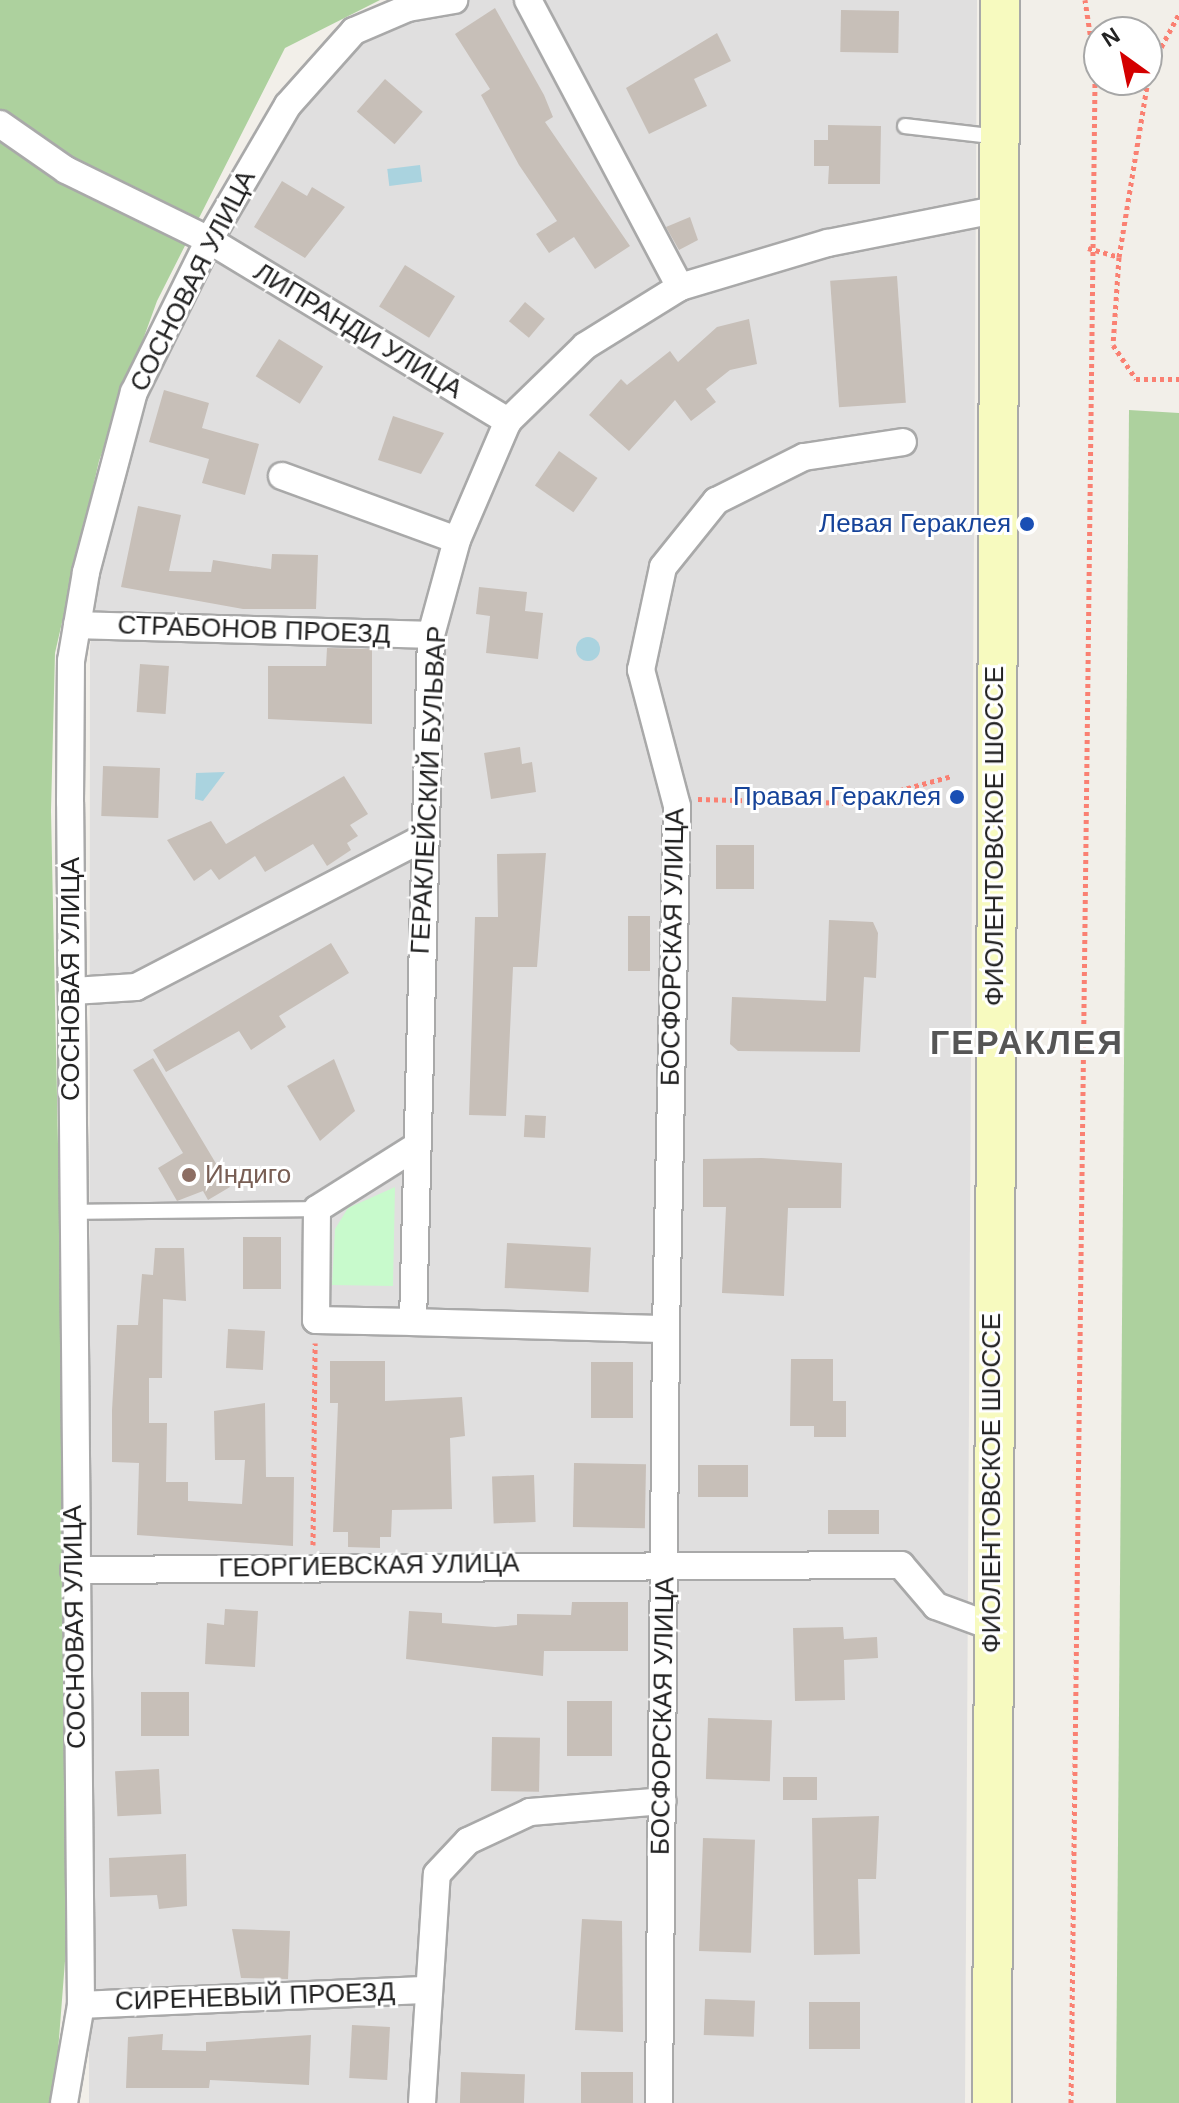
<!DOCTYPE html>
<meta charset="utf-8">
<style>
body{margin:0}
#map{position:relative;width:1179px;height:2103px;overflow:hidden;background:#f2efe9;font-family:Helvetica,sans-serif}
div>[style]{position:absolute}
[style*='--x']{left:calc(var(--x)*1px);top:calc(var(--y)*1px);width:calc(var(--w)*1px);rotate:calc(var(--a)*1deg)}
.residential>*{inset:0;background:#e0dfdf}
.forest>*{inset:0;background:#add19e}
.park>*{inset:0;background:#c8facc}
.water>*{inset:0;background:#aad3df;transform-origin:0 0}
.round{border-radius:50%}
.building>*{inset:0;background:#c7bfb8;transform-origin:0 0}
.path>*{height:5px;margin-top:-2.5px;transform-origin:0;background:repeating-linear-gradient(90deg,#fa8072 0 4px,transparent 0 8px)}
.roads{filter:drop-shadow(2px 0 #a9a9a9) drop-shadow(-2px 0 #a9a9a9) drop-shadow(0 2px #a9a9a9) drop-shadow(0 -2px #a9a9a9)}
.lane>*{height:14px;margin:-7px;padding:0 7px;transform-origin:7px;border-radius:7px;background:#fff}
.street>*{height:26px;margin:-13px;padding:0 13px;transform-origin:13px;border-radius:13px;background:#fff}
.secondary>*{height:38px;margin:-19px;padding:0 19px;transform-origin:19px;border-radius:19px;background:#f7fabf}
.dots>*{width:22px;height:22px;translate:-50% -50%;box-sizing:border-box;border:4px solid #fff;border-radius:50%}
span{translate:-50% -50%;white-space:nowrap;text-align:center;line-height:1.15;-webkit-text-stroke:6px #fff;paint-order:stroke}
.street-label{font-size:26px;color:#222}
.transit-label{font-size:26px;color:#164399}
.right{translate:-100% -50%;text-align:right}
.education-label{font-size:26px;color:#785e54}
.left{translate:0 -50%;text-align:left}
.district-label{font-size:34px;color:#555;font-weight:700;letter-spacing:2px}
.north{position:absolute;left:1083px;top:16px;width:80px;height:80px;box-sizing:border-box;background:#fff;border:2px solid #a7a7a7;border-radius:50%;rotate:327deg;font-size:22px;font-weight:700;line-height:32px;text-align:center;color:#222}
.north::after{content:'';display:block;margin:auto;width:28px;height:36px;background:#d40000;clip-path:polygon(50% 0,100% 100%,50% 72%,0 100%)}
</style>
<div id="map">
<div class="residential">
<div style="clip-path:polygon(464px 0,977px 0,965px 2103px,89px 2103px,90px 646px,111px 504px,146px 390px,224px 230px,293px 115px,359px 38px)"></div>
</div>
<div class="forest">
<div style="clip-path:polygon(0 0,380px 0,285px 48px,157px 301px,99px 461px,55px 653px,51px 811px,73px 1858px,54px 2103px,0 2103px)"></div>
<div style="clip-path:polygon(1129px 410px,1179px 413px,1179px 2103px,1116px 2103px)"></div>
</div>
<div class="park">
<div style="clip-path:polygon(395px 1187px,393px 1286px,332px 1285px,335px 1229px,348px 1208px)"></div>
</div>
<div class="water">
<div style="left:420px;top:165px;width:17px;height:33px;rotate:83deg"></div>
<div class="round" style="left:576px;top:637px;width:24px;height:24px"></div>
<div style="clip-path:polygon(225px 772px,203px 801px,195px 799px,196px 773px)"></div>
</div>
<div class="building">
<div style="clip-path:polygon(495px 8px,544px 95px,553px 117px,545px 122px,630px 246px,595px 269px,574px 237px,549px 253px,536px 234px,557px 221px,519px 165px,481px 95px,490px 89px,455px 34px)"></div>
<div style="left:841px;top:10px;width:58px;height:42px;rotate:1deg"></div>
<div style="clip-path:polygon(717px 33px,731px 61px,694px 79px,707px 106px,649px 134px,626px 88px)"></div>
<div style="left:385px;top:79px;width:50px;height:43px;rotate:41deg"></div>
<div style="clip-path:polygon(828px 125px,881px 126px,880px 184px,828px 184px,829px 166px,814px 166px,814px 140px,828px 140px)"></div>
<div style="clip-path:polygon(282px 181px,307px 196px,312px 187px,345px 207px,305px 258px,254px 227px)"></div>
<div style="clip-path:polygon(690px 217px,698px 240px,679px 250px,666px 227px)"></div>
<div style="left:405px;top:265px;width:59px;height:49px;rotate:32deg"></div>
<div style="left:897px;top:276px;width:127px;height:67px;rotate:86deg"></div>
<div style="left:525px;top:302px;width:26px;height:25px;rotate:40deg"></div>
<div style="clip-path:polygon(749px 319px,757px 364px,730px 370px,706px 389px,716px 402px,691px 421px,675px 400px,629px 451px,589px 415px,621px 379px,627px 385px,670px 351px,678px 362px,717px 327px)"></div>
<div style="left:279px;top:339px;width:52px;height:44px;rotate:32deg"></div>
<div style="clip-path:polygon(164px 390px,209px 403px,202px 428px,259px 444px,245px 495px,202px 483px,209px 459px,149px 442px)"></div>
<div style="clip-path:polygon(393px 416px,444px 433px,421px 474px,378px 460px)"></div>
<div style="left:559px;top:451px;width:47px;height:42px;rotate:35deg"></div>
<div style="clip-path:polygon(138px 506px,181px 515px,169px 571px,211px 572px,213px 560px,271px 569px,272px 554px,318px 555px,316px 609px,243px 609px,121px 587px)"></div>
<div style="clip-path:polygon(479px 587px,527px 592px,525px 611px,543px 613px,538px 659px,486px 653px,490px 616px,476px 614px)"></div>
<div style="clip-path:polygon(327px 648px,372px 649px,372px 724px,268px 719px,268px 666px,326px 666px)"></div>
<div style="left:140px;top:664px;width:29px;height:48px;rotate:4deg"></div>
<div style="clip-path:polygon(520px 747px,522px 764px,532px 762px,536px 792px,491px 799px,484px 753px)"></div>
<div style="left:103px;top:766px;width:57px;height:50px;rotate:2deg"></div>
<div style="clip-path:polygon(344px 776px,368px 814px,350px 825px,358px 836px,347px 843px,351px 850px,327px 866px,313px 844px,265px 872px,255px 856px,219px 880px,211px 869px,194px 881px,167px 840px,211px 821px,226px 844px)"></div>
<div style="left:754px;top:845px;width:44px;height:38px;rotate:90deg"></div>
<div style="clip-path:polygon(546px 853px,537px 967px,513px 967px,506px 1116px,469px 1115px,475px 917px,498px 917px,497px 854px)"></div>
<div style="left:628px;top:916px;width:22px;height:55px"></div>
<div style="clip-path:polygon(829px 920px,873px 922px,878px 933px,876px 978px,864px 977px,860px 1052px,738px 1051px,730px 1044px,732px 997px,826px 1001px)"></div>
<div style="clip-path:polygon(331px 943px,349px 973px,279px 1016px,286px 1027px,251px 1050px,239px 1031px,166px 1072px,153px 1050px)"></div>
<div style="clip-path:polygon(153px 1058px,230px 1187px,208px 1200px,203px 1191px,177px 1201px,158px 1168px,183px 1153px,133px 1070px)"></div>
<div style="clip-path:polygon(334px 1059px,355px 1111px,320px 1141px,287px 1086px)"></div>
<div style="left:525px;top:1115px;width:21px;height:22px;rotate:3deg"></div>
<div style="clip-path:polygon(762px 1158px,842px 1163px,841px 1208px,788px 1208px,784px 1296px,722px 1293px,726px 1207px,703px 1207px,703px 1159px)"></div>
<div style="left:243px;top:1237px;width:38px;height:52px"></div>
<div style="left:507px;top:1243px;width:84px;height:45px;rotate:3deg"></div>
<div style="clip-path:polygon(155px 1248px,184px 1248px,186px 1301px,163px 1299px,162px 1378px,149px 1378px,149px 1423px,167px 1423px,166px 1482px,188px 1482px,188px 1501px,242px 1504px,245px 1460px,215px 1460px,214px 1411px,265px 1403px,266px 1477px,294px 1477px,293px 1546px,137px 1535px,139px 1463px,112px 1462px,112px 1410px,117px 1325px,138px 1325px,142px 1274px,153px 1275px)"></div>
<div style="left:228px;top:1329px;width:37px;height:39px;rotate:3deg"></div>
<div style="clip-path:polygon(791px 1359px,833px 1359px,833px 1401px,846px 1401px,846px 1437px,814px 1437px,814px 1426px,790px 1426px)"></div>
<div style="clip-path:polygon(330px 1361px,385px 1361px,385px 1401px,462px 1397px,465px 1436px,450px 1438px,452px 1509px,392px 1510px,391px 1537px,380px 1537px,380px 1548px,348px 1547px,348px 1532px,333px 1532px,338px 1403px,330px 1403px)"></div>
<div style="left:591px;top:1362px;width:42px;height:56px"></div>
<div style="left:574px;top:1463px;width:72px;height:64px;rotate:1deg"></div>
<div style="left:698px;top:1465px;width:50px;height:32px"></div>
<div style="left:534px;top:1475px;width:47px;height:42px;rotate:88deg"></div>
<div style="left:828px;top:1510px;width:51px;height:24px"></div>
<div style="clip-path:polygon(572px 1602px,628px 1602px,628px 1651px,544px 1651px,543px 1676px,406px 1659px,409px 1611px,442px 1613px,442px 1623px,495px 1627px,517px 1625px,517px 1614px,571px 1615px)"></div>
<div style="clip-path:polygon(225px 1609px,258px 1611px,255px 1667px,205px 1664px,207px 1623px,224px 1625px)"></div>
<div style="clip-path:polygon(843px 1627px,844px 1639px,877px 1637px,878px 1658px,844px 1660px,845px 1700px,795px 1701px,793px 1628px)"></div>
<div style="left:189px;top:1692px;width:44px;height:48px;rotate:90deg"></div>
<div style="left:567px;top:1701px;width:45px;height:55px"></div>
<div style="left:708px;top:1718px;width:64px;height:61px;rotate:2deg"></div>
<div style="left:492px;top:1737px;width:48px;height:54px;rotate:1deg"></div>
<div style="left:159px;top:1769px;width:45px;height:44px;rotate:87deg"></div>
<div style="left:783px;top:1777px;width:34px;height:23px"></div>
<div style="clip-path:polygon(879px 1816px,876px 1879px,858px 1879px,860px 1954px,814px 1955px,812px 1818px)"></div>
<div style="left:703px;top:1838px;width:52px;height:113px;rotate:2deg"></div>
<div style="clip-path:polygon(186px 1854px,187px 1906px,159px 1909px,157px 1895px,110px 1897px,109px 1858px)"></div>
<div style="clip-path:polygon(582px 1919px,622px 1921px,623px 2032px,575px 2030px)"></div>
<div style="clip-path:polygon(232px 1929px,290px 1931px,288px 1979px,241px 1978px)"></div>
<div style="left:705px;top:1999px;width:50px;height:36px;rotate:2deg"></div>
<div style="left:809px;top:2002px;width:51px;height:47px"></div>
<div style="left:352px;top:2025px;width:38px;height:53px;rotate:3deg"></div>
<div style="clip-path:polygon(163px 2034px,162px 2050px,206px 2051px,206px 2042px,311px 2035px,309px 2085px,210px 2080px,209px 2088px,126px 2088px,128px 2037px)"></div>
<div style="left:461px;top:2072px;width:64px;height:31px;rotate:2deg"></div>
<div style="left:581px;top:2072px;width:52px;height:31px"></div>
</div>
<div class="path">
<div style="--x:1088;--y:248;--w:32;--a:16"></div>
<div style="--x:1119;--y:257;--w:88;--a:93.9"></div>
<div style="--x:1113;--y:345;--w:41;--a:55.9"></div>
<div style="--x:1136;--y:379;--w:43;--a:0"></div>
<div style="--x:1119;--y:257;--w:192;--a:-80.7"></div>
<div style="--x:1150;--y:68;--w:61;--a:-61.8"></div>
<div style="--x:698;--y:799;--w:155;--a:1.5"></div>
<div style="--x:853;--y:803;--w:103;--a:-15.3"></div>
<div style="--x:313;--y:1545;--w:202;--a:-89.4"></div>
<div style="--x:1071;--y:2103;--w:2037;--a:-89.32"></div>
<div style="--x:1095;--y:66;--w:67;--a:-98.6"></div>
</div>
<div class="roads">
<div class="lane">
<div style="--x:905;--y:126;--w:95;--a:6.7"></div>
<div style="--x:69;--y:1212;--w:248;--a:-0.7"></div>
</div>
<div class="street">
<div style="--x:528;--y:0;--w:325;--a:62.1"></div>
<div style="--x:0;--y:124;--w:80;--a:34.9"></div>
<div style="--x:66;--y:170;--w:159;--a:26.1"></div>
<div style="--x:209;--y:240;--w:350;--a:31.2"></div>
<div style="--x:282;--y:476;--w:186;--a:20.1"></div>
<div style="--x:77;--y:625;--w:354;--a:1.6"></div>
<div style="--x:73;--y:991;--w:63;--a:-3.6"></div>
<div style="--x:136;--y:987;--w:324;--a:-27.4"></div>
<div style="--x:417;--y:1146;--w:118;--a:147.8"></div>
<div style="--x:317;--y:1209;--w:111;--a:90.5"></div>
<div style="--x:316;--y:1320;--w:97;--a:1.2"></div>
<div style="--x:413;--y:1322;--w:687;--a:-88.5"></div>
<div style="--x:431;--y:635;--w:98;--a:-74.7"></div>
<div style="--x:457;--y:540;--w:129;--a:-66.8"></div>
<div style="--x:508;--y:421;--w:107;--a:-44.2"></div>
<div style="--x:585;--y:346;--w:112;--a:-31.8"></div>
<div style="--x:680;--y:287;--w:154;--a:-16.6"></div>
<div style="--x:828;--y:243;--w:175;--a:-11.2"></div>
<div style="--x:413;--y:1322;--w:253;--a:1.6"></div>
<div style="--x:666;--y:1329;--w:774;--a:90.52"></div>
<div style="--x:666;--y:1329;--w:523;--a:-88.8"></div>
<div style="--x:677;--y:806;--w:141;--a:-104.8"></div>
<div style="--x:641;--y:670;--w:105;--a:-77.9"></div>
<div style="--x:663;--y:567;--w:85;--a:-51.2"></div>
<div style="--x:716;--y:501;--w:98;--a:-26.6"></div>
<div style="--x:804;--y:457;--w:100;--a:-8.6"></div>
<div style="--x:74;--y:1570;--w:827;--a:-0.35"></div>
<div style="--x:901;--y:1565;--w:54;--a:49.5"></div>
<div style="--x:936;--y:1606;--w:61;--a:20.2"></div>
<div style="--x:81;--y:2005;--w:347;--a:-2.5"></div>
<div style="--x:64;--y:2103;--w:99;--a:-80.2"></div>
<div style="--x:81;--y:2005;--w:1203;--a:-90.52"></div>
<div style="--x:70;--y:802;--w:141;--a:-89.6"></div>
<div style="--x:71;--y:661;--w:90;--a:-80.4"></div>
<div style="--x:86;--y:572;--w:186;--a:-75.1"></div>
<div style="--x:134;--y:392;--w:169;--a:-63.7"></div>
<div style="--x:209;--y:240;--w:156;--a:-59.7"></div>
<div style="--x:288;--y:105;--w:99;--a:-48.3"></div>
<div style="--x:354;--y:31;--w:59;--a:-23.1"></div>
<div style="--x:408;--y:8;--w:47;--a:-9.9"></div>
<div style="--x:422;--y:2103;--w:229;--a:-86.3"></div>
<div style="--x:437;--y:1874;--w:45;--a:-46.8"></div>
<div style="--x:468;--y:1841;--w:68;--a:-25.1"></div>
<div style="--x:530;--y:1812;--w:133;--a:-4.7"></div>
</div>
<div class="secondary">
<div style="--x:992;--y:2103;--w:2103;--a:-89.78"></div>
</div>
</div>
<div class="dots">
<div style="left:1027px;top:524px;background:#1a4fb4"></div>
<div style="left:957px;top:797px;background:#1a4fb4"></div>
<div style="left:189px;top:1175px;background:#8d6e63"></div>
</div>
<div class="street-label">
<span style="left:193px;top:281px;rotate:-63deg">СОСНОВАЯ УЛИЦА</span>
<span style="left:358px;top:331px;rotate:31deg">ЛИПРАНДИ УЛИЦА</span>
<span style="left:254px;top:630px;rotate:2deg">СТРАБОНОВ ПРОЕЗД</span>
<span style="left:429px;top:790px;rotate:-87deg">ГЕРАКЛЕЙСКИЙ БУЛЬВАР</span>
<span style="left:995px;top:836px;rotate:-90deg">ФИОЛЕНТОВСКОЕ ШОССЕ</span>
<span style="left:673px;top:947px;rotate:-89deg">БОСФОРСКАЯ УЛИЦА</span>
<span style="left:71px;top:979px;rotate:-90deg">СОСНОВАЯ УЛИЦА</span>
<span style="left:992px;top:1483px;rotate:-90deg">ФИОЛЕНТОВСКОЕ ШОССЕ</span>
<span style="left:369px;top:1566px;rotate:-1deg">ГЕОРГИЕВСКАЯ УЛИЦА</span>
<span style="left:75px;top:1627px;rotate:-91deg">СОСНОВАЯ УЛИЦА</span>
<span style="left:663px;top:1716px;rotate:-89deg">БОСФОРСКАЯ УЛИЦА</span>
<span style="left:255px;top:1997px;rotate:-2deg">СИРЕНЕВЫЙ ПРОЕЗД</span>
</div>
<div class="transit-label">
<span class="right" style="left:1011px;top:524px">Левая Гераклея</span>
<span class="right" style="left:941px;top:797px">Правая Гераклея</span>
</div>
<div class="education-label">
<span class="left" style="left:205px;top:1175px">Индиго</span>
</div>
<div class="district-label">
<span style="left:1027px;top:1043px">ГЕРАКЛЕЯ</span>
</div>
<div class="north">N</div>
</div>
